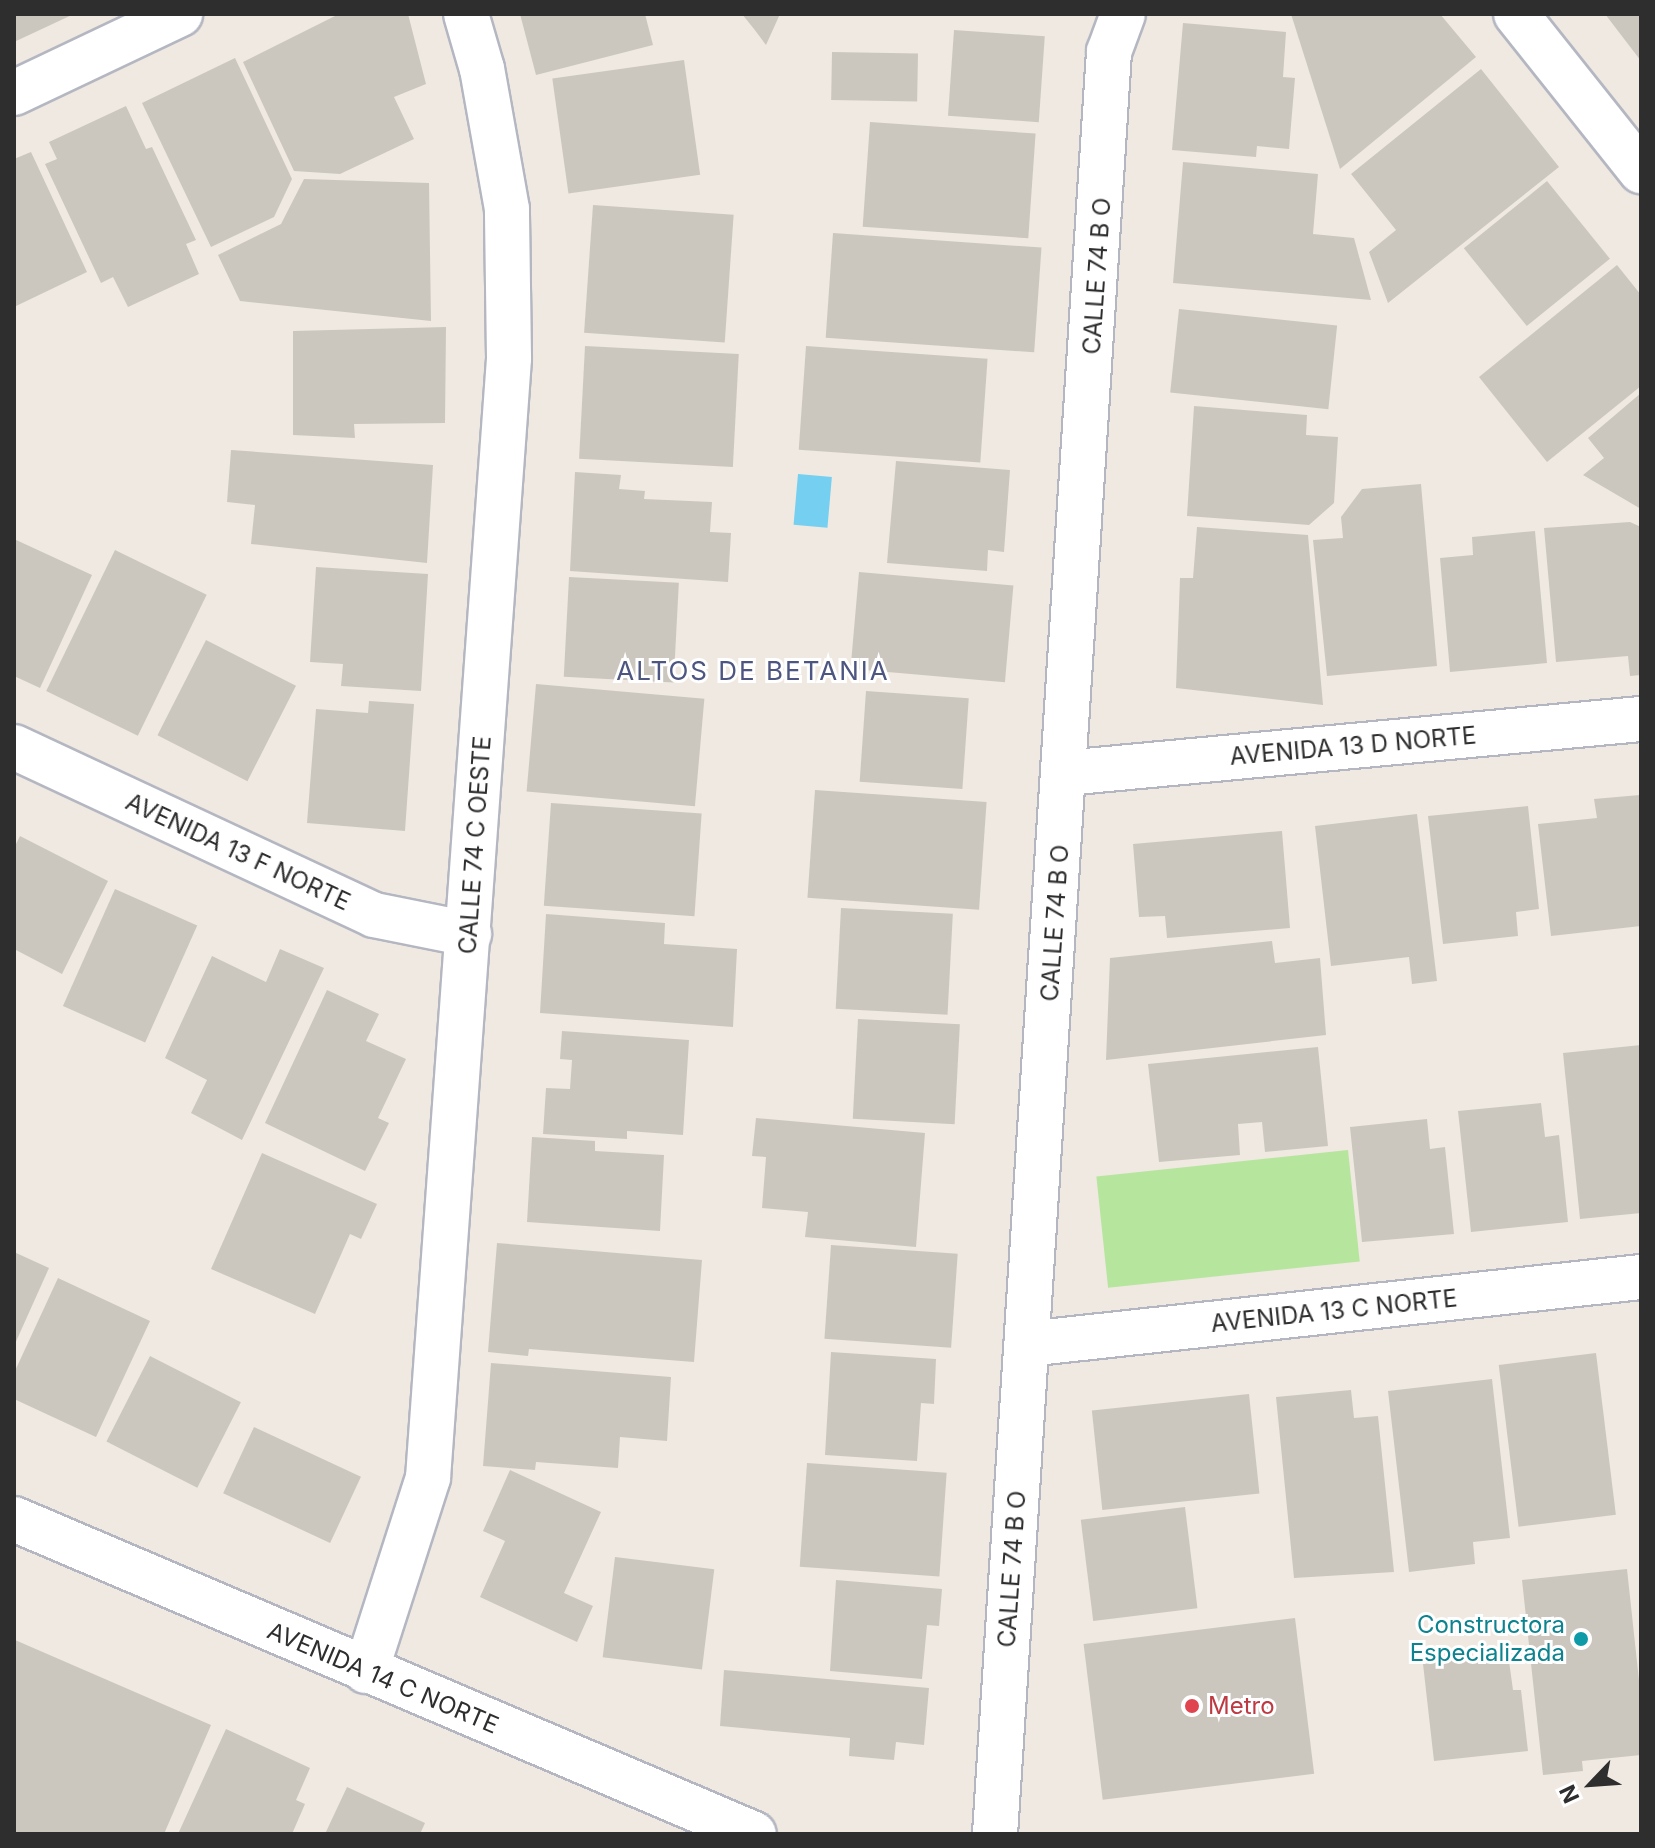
<!DOCTYPE html>
<style>
body{margin:0}
#map{position:relative;width:1655px;height:1848px;overflow:hidden;background:#efe9e1;font-family:Inter,sans-serif}
div>[style]{position:absolute}
[style*='--x']{left:calc(var(--x)*1px);top:calc(var(--y)*1px);width:calc(var(--w)*1px);rotate:calc(var(--a)*1deg)}
.green>*{inset:0;background:#b6e59e;transform-origin:0 0}
.water>*{inset:0;background:#75cff0;transform-origin:0 0}
.building>*{inset:0;background:#cbc7bf;transform-origin:0 0}
.roads{filter:drop-shadow(2px 0 #b4b7c1) drop-shadow(-2px 0 #b4b7c1) drop-shadow(0 2px #b4b7c1) drop-shadow(0 -2px #b4b7c1)}
.street>*{height:44px;margin:-22px;padding:0 22px;transform-origin:22px;border-radius:22px;background:#fff}
.secondary>*{height:44px;margin:-22px;padding:0 22px;transform-origin:22px;border-radius:22px;background:#fff}
.dots>*{width:22px;height:22px;translate:-50% -50%;box-sizing:border-box;border:4px solid #fff;border-radius:50%}
span{translate:-50% -50%;white-space:nowrap;text-align:center;line-height:1.15;-webkit-text-stroke:6px #fff;paint-order:stroke}
.street-label{font-size:24px;color:#2e2e2e}
.culture-label{font-size:24px;color:#0d838f}
.right{translate:-100% -50%;text-align:right}
.health-label{font-size:24px;color:#be3a42}
.left{translate:0 -50%;text-align:left}
.neighbourhood-label{font-size:26px;color:#4d5680;letter-spacing:2px}
.frame{position:absolute;inset:0;border:16px solid #2e2e2e;pointer-events:none}
.north{position:absolute;left:1551px;top:1744px;width:80px;height:80px;-webkit-text-stroke:6px #fff;paint-order:stroke;rotate:245deg;font-size:22px;font-weight:700;line-height:32px;text-align:center;color:#2e2e2e}
.north::after{content:'';display:block;margin:auto;width:28px;height:36px;background:#2e2e2e;clip-path:polygon(50% 0,100% 100%,50% 72%,0 100%)}
</style>
<div id="map">
<div class="green">
<div style="left:1348px;top:1150px;width:112px;height:253px;rotate:84deg"></div>
</div>
<div class="water">
<div style="left:798px;top:474px;width:34px;height:51px;rotate:5deg"></div>
</div>
<div class="building">
<div style="clip-path:polygon(14px 14px,74px 14px,14px 42px)"></div>
<div style="clip-path:polygon(339px 14px,408px 14px,426px 84px,394px 97px,414px 139px,340px 174px,294px 171px,243px 62px)"></div>
<div style="clip-path:polygon(520px 14px,645px 14px,653px 45px,536px 75px)"></div>
<div style="clip-path:polygon(742px 14px,780px 14px,766px 45px,754px 29px)"></div>
<div style="clip-path:polygon(1291px 14px,1440px 14px,1476px 57px,1340px 169px)"></div>
<div style="clip-path:polygon(1605px 14px,1641px 14px,1641px 61px)"></div>
<div style="clip-path:polygon(1183px 23px,1286px 32px,1283px 77px,1295px 78px,1289px 149px,1257px 146px,1256px 157px,1172px 150px)"></div>
<div style="left:954px;top:30px;width:91px;height:86px;rotate:4deg"></div>
<div style="left:832px;top:52px;width:86px;height:48px;rotate:1deg"></div>
<div style="clip-path:polygon(235px 58px,292px 179px,274px 217px,211px 247px,142px 103px)"></div>
<div style="left:684px;top:60px;width:116px;height:133px;rotate:82deg"></div>
<div style="clip-path:polygon(1481px 69px,1559px 167px,1388px 303px,1369px 252px,1396px 230px,1351px 174px)"></div>
<div style="clip-path:polygon(126px 106px,146px 149px,152px 147px,196px 240px,186px 244px,199px 274px,128px 307px,113px 277px,101px 283px,45px 164px,57px 159px,49px 142px)"></div>
<div style="left:870px;top:122px;width:166px;height:105px;rotate:4deg"></div>
<div style="clip-path:polygon(31px 152px,87px 272px,14px 307px,14px 159px)"></div>
<div style="clip-path:polygon(1183px 162px,1318px 174px,1313px 234px,1354px 238px,1371px 300px,1173px 283px)"></div>
<div style="clip-path:polygon(304px 179px,429px 183px,431px 321px,240px 301px,218px 255px,281px 224px)"></div>
<div style="left:1547px;top:181px;width:100px;height:107px;rotate:51deg"></div>
<div style="left:593px;top:205px;width:141px;height:128px;rotate:4deg"></div>
<div style="left:833px;top:233px;width:209px;height:105px;rotate:4deg"></div>
<div style="clip-path:polygon(1617px 265px,1641px 295px,1641px 386px,1547px 462px,1479px 377px)"></div>
<div style="left:1179px;top:309px;width:159px;height:84px;rotate:6deg"></div>
<div style="clip-path:polygon(446px 327px,445px 423px,354px 424px,355px 438px,293px 435px,293px 331px)"></div>
<div style="left:585px;top:346px;width:154px;height:113px;rotate:3deg"></div>
<div style="left:806px;top:346px;width:182px;height:104px;rotate:4deg"></div>
<div style="clip-path:polygon(1641px 393px,1641px 509px,1583px 475px,1604px 458px,1588px 438px)"></div>
<div style="clip-path:polygon(1194px 406px,1307px 415px,1306px 435px,1338px 437px,1334px 503px,1309px 525px,1187px 516px)"></div>
<div style="clip-path:polygon(231px 450px,433px 465px,427px 563px,251px 544px,255px 505px,227px 502px)"></div>
<div style="clip-path:polygon(896px 461px,1010px 470px,1004px 552px,988px 550px,987px 571px,887px 563px)"></div>
<div style="clip-path:polygon(575px 472px,621px 475px,619px 489px,645px 491px,644px 499px,712px 502px,710px 532px,731px 533px,728px 582px,570px 571px)"></div>
<div style="clip-path:polygon(1421px 484px,1437px 666px,1327px 676px,1313px 540px,1343px 538px,1341px 517px,1362px 489px)"></div>
<div style="clip-path:polygon(1630px 522px,1641px 527px,1641px 675px,1630px 676px,1628px 656px,1556px 662px,1544px 528px)"></div>
<div style="clip-path:polygon(1197px 527px,1308px 535px,1323px 705px,1176px 688px,1180px 578px,1193px 578px)"></div>
<div style="clip-path:polygon(1535px 531px,1547px 663px,1450px 672px,1440px 558px,1473px 555px,1472px 537px)"></div>
<div style="clip-path:polygon(14px 539px,92px 575px,40px 688px,14px 676px)"></div>
<div style="left:115px;top:550px;width:102px;height:157px;rotate:26deg"></div>
<div style="clip-path:polygon(316px 567px,428px 574px,421px 691px,341px 686px,343px 664px,310px 662px)"></div>
<div style="left:859px;top:572px;width:155px;height:97px;rotate:5deg"></div>
<div style="left:569px;top:577px;width:110px;height:100px;rotate:3deg"></div>
<div style="left:206px;top:640px;width:101px;height:107px;rotate:27deg"></div>
<div style="left:536px;top:684px;width:169px;height:108px;rotate:5deg"></div>
<div style="left:866px;top:691px;width:103px;height:91px;rotate:4deg"></div>
<div style="clip-path:polygon(369px 701px,414px 704px,405px 831px,307px 823px,316px 709px,368px 713px)"></div>
<div style="left:815px;top:790px;width:172px;height:108px;rotate:4deg"></div>
<div style="clip-path:polygon(1640px 795px,1641px 926px,1551px 936px,1538px 824px,1597px 818px,1594px 799px)"></div>
<div style="left:551px;top:803px;width:151px;height:103px;rotate:4deg"></div>
<div style="clip-path:polygon(1528px 806px,1539px 909px,1516px 912px,1518px 936px,1443px 944px,1428px 816px)"></div>
<div style="clip-path:polygon(1417px 814px,1437px 981px,1412px 984px,1409px 957px,1331px 966px,1315px 826px)"></div>
<div style="clip-path:polygon(1282px 831px,1290px 928px,1167px 938px,1165px 916px,1139px 917px,1133px 844px)"></div>
<div style="clip-path:polygon(20px 836px,108px 881px,62px 974px,14px 949px,14px 848px)"></div>
<div style="left:115px;top:889px;width:90px;height:128px;rotate:24deg"></div>
<div style="left:841px;top:908px;width:112px;height:101px;rotate:3deg"></div>
<div style="clip-path:polygon(546px 914px,665px 923px,664px 944px,737px 949px,733px 1027px,540px 1013px)"></div>
<div style="clip-path:polygon(1272px 941px,1275px 963px,1320px 958px,1326px 1035px,1106px 1060px,1110px 958px)"></div>
<div style="clip-path:polygon(280px 949px,324px 968px,242px 1140px,191px 1113px,207px 1080px,165px 1058px,212px 956px,266px 982px)"></div>
<div style="clip-path:polygon(327px 990px,379px 1014px,366px 1041px,406px 1059px,378px 1118px,389px 1123px,365px 1171px,265px 1123px)"></div>
<div style="left:858px;top:1019px;width:102px;height:100px;rotate:3deg"></div>
<div style="clip-path:polygon(562px 1031px,689px 1040px,683px 1135px,627px 1131px,627px 1139px,543px 1134px,546px 1088px,570px 1089px,572px 1060px,560px 1059px)"></div>
<div style="clip-path:polygon(1641px 1045px,1641px 1213px,1580px 1219px,1563px 1053px)"></div>
<div style="clip-path:polygon(1318px 1047px,1328px 1146px,1265px 1152px,1262px 1122px,1238px 1124px,1240px 1155px,1159px 1162px,1148px 1064px)"></div>
<div style="clip-path:polygon(1541px 1103px,1545px 1137px,1559px 1135px,1568px 1222px,1471px 1232px,1458px 1111px)"></div>
<div style="clip-path:polygon(756px 1118px,925px 1133px,916px 1247px,805px 1237px,808px 1212px,762px 1208px,766px 1157px,752px 1156px)"></div>
<div style="clip-path:polygon(1427px 1119px,1430px 1149px,1445px 1147px,1454px 1234px,1362px 1242px,1350px 1127px)"></div>
<div style="clip-path:polygon(532px 1137px,595px 1141px,595px 1151px,664px 1155px,660px 1231px,527px 1222px)"></div>
<div style="clip-path:polygon(262px 1153px,377px 1204px,361px 1239px,350px 1234px,315px 1314px,211px 1269px)"></div>
<div style="clip-path:polygon(497px 1243px,702px 1260px,694px 1362px,529px 1349px,528px 1356px,488px 1352px)"></div>
<div style="left:831px;top:1245px;width:127px;height:94px;rotate:4deg"></div>
<div style="clip-path:polygon(14px 1252px,49px 1268px,14px 1346px)"></div>
<div style="clip-path:polygon(58px 1278px,150px 1321px,96px 1437px,14px 1399px,14px 1373px)"></div>
<div style="clip-path:polygon(831px 1352px,936px 1359px,934px 1404px,921px 1403px,917px 1461px,825px 1455px)"></div>
<div style="left:1596px;top:1353px;width:163px;height:98px;rotate:83deg"></div>
<div style="left:150px;top:1356px;width:102px;height:96px;rotate:27deg"></div>
<div style="clip-path:polygon(491px 1363px,671px 1377px,667px 1441px,620px 1437px,618px 1468px,536px 1462px,535px 1470px,483px 1466px)"></div>
<div style="clip-path:polygon(1492px 1379px,1510px 1538px,1473px 1542px,1475px 1564px,1409px 1572px,1388px 1391px)"></div>
<div style="clip-path:polygon(1351px 1390px,1354px 1418px,1378px 1416px,1394px 1572px,1294px 1578px,1276px 1397px)"></div>
<div style="left:1249px;top:1394px;width:100px;height:158px;rotate:84deg"></div>
<div style="left:254px;top:1427px;width:118px;height:73px;rotate:25deg"></div>
<div style="left:807px;top:1463px;width:140px;height:104px;rotate:4deg"></div>
<div style="clip-path:polygon(510px 1470px,601px 1512px,564px 1593px,593px 1606px,577px 1642px,480px 1597px,505px 1541px,483px 1531px)"></div>
<div style="left:1185px;top:1507px;width:102px;height:105px;rotate:83deg"></div>
<div style="left:615px;top:1557px;width:100px;height:101px;rotate:7deg"></div>
<div style="clip-path:polygon(1627px 1569px,1641px 1699px,1641px 1755px,1582px 1761px,1583px 1771px,1543px 1775px,1522px 1580px)"></div>
<div style="clip-path:polygon(836px 1580px,942px 1589px,939px 1626px,927px 1625px,922px 1679px,830px 1671px)"></div>
<div style="left:1295px;top:1618px;width:157px;height:213px;rotate:83deg"></div>
<div style="clip-path:polygon(15px 1640px,211px 1725px,164px 1834px,14px 1834px)"></div>
<div style="clip-path:polygon(1508px 1654px,1513px 1690px,1521px 1690px,1528px 1751px,1434px 1761px,1423px 1664px)"></div>
<div style="clip-path:polygon(724px 1670px,929px 1688px,924px 1745px,896px 1742px,894px 1760px,849px 1756px,850px 1738px,720px 1726px)"></div>
<div style="clip-path:polygon(226px 1729px,310px 1768px,296px 1800px,305px 1804px,292px 1834px,178px 1834px)"></div>
<div style="clip-path:polygon(347px 1787px,425px 1823px,420px 1834px,325px 1834px)"></div>
</div>
<div class="roads">
<div class="street">
<div style="--x:1516;--y:14;--w:201;--a:51.5"></div>
<div style="--x:14;--y:93;--w:184;--a:-25.4"></div>
<div style="--x:14;--y:747;--w:397;--a:25"></div>
<div style="--x:374;--y:915;--w:97;--a:11.3"></div>
<div style="--x:1065;--y:773;--w:579;--a:-5.36"></div>
<div style="--x:1027;--y:1344;--w:618;--a:-6.23"></div>
<div style="--x:366;--y:1671;--w:203;--a:-72.2"></div>
<div style="--x:428;--y:1478;--w:1123;--a:-85.86"></div>
<div style="--x:509;--y:358;--w:149;--a:-90.8"></div>
<div style="--x:507;--y:209;--w:142;--a:-100.1"></div>
<div style="--x:482;--y:69;--w:57;--a:-106.2"></div>
<div style="--x:995;--y:1834;--w:1786;--a:-86.34"></div>
<div style="--x:1109;--y:52;--w:40;--a:-69.8"></div>
</div>
<div class="secondary">
<div style="--x:14;--y:1519;--w:804;--a:23.06"></div>
</div>
</div>
<div class="dots">
<div style="left:1581px;top:1639px;background:#0f9aa8"></div>
<div style="left:1192px;top:1706px;background:#e0444e"></div>
</div>
<div class="street-label">
<span style="left:1097px;top:276px;rotate:-86deg">CALLE 74 B O</span>
<span style="left:1353px;top:746px;rotate:-5deg">AVENIDA 13 D NORTE</span>
<span style="left:475px;top:845px;rotate:-86deg">CALLE 74 C OESTE</span>
<span style="left:238px;top:852px;rotate:25deg">AVENIDA 13 F NORTE</span>
<span style="left:1055px;top:923px;rotate:-86deg">CALLE 74 B O</span>
<span style="left:1334px;top:1311px;rotate:-6deg">AVENIDA 13 C NORTE</span>
<span style="left:1012px;top:1569px;rotate:-86deg">CALLE 74 B O</span>
<span style="left:383px;top:1678px;rotate:23deg">AVENIDA 14 C NORTE</span>
</div>
<div class="culture-label">
<span class="right" style="left:1565px;top:1639px">Constructora<br>Especializada</span>
</div>
<div class="health-label">
<span class="left" style="left:1208px;top:1706px">Metro</span>
</div>
<div class="neighbourhood-label">
<span style="left:753px;top:671px">ALTOS DE BETANIA</span>
</div>
<div class="frame"></div>
<div class="north">N</div>
</div>
